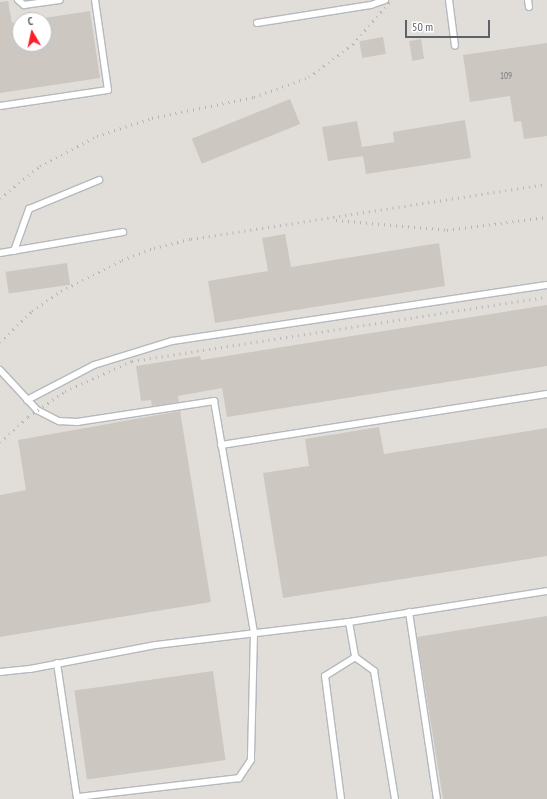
<!DOCTYPE html>
<meta charset="utf-8">
<style>
body{margin:0}
#map{position:relative;width:547px;height:799px;overflow:hidden;background:#f0ece4;font-family:"PT Sans Narrow",sans-serif}
div>[style]{position:absolute}
[style*='--x']{left:calc(var(--x)*1px);top:calc(var(--y)*1px);width:calc(var(--w)*1px);rotate:calc(var(--a)*1deg)}
.industrial>*{inset:0;background:#e1ded9}
.building>*{inset:0;background:#ccc7c1;transform-origin:0 0}
.roads{filter:drop-shadow(1px 0 #b5b9bd) drop-shadow(-1px 0 #b5b9bd) drop-shadow(0 1px #b5b9bd) drop-shadow(0 -1px #b5b9bd)}
.lane>*{height:6px;margin:-3px;padding:0 3px;transform-origin:3px;border-radius:3px;background:#fff}
.rail>*{height:3px;margin-top:-1.5px;transform-origin:0;background:repeating-linear-gradient(90deg,#b4b5b6 0 1px,transparent 0 6px)}
span{translate:-50% -50%;white-space:nowrap;text-align:center;line-height:1.15;-webkit-text-stroke:4px #fff;paint-order:stroke}
.number-label{font-size:9px;color:#787b7e}
.number-label span{-webkit-text-stroke-width:0}
.north{position:absolute;left:12px;top:12px;width:40px;height:40px;box-sizing:border-box;background:#fff;border:1px solid #bec0c2;border-radius:50%;rotate:351deg;font-size:11px;font-weight:700;line-height:16px;text-align:center;color:#5c6267}
.north::after{content:'';display:block;margin:auto;width:14px;height:18px;background:#fb1f29;clip-path:polygon(50% 0,100% 100%,50% 72%,0 100%)}
.scale{position:absolute;left:405px;top:20px;width:85px;height:18px;box-sizing:border-box;border:2px solid #5c6267;border-top:0;padding-left:5px;font-size:12px;line-height:14px;white-space:nowrap;color:#5c6267;-webkit-text-stroke:3px #fff;paint-order:stroke}
</style>
<div id="map">
<div class="industrial">
<div style="clip-path:polygon(evenodd,0 0,547px 0,547px 799px,0 799px,0 0,20px 20px,44px 20px,44px 44px,20px 44px,20px 20px)"></div>
</div>
<div class="building">
<div style="clip-path:polygon(8px 1px,12px 23px,20px 22px,20px 44px,44px 44px,44px 18px,90px 11px,100px 78px,0 93px,0 2px)"></div>
<div style="left:383px;top:37px;width:17px;height:24px;rotate:80deg"></div>
<div style="left:421px;top:39px;width:20px;height:12px;rotate:81deg"></div>
<div style="clip-path:polygon(547px 43px,547px 136px,524px 139px,521px 121px,514px 122px,510px 96px,470px 102px,463px 55px)"></div>
<div style="left:290px;top:99px;width:27px;height:106px;rotate:68deg"></div>
<div style="clip-path:polygon(465px 120px,471px 158px,366px 174px,363px 156px,328px 161px,322px 127px,357px 121px,362px 147px,394px 142px,393px 132px)"></div>
<div style="clip-path:polygon(285px 234px,291px 267px,439px 243px,445px 286px,215px 323px,208px 281px,268px 271px,262px 238px)"></div>
<div style="left:67px;top:263px;width:22px;height:62px;rotate:82deg"></div>
<div style="clip-path:polygon(547px 305px,547px 366px,227px 417px,222px 388px,178px 396px,179px 402px,152px 406px,151px 400px,141px 401px,136px 366px,200px 356px,201px 360px)"></div>
<div style="clip-path:polygon(180px 411px,211px 602px,0 637px,0 495px,26px 490px,18px 440px)"></div>
<div style="clip-path:polygon(379px 427px,384px 454px,547px 428px,547px 556px,283px 598px,263px 473px,309px 466px,305px 439px)"></div>
<div style="clip-path:polygon(547px 616px,547px 799px,443px 799px,417px 637px)"></div>
<div style="left:213px;top:671px;width:90px;height:140px;rotate:82deg"></div>
</div>
<div class="roads">
<div class="lane">
<div style="--x:18;--y:0;--w:8;--a:40"></div>
<div style="--x:24;--y:5;--w:36;--a:-8"></div>
<div style="--x:449;--y:0;--w:46;--a:82.6"></div>
<div style="--x:528;--y:0;--w:7;--a:82"></div>
<div style="--x:257;--y:23;--w:115;--a:-9"></div>
<div style="--x:371;--y:5;--w:15;--a:-20"></div>
<div style="--x:0;--y:106;--w:109;--a:-8.4"></div>
<div style="--x:108;--y:90;--w:91;--a:-98.2"></div>
<div style="--x:14;--y:251;--w:45;--a:-70.3"></div>
<div style="--x:29;--y:209;--w:76;--a:-22.5"></div>
<div style="--x:0;--y:253;--w:125;--a:-9.7"></div>
<div style="--x:0;--y:370;--w:54;--a:47.2"></div>
<div style="--x:37;--y:410;--w:25;--a:27"></div>
<div style="--x:59;--y:421;--w:18;--a:3"></div>
<div style="--x:77;--y:422;--w:139;--a:-8.7"></div>
<div style="--x:214;--y:401;--w:235;--a:80.2"></div>
<div style="--x:254;--y:633;--w:127;--a:91.4"></div>
<div style="--x:251;--y:760;--w:22;--a:124"></div>
<div style="--x:239;--y:778;--w:163;--a:173.3"></div>
<div style="--x:27;--y:400;--w:76;--a:-27.6"></div>
<div style="--x:94;--y:365;--w:82;--a:-17.1"></div>
<div style="--x:172;--y:341;--w:379;--a:-8.5"></div>
<div style="--x:221;--y:445;--w:330;--a:-8.9"></div>
<div style="--x:409;--y:612;--w:189;--a:81.5"></div>
<div style="--x:349;--y:622;--w:36;--a:80"></div>
<div style="--x:355;--y:657;--w:24;--a:36"></div>
<div style="--x:374;--y:671;--w:130;--a:80.7"></div>
<div style="--x:57;--y:663;--w:137;--a:81.6"></div>
<div style="--x:0;--y:672;--w:30;--a:-6"></div>
<div style="--x:30;--y:669;--w:128;--a:-10.8"></div>
<div style="--x:156;--y:645;--w:194;--a:-6.8"></div>
<div style="--x:349;--y:622;--w:200;--a:-8.9"></div>
<div style="--x:341;--y:799;--w:124;--a:-97.4"></div>
<div style="--x:325;--y:676;--w:36;--a:-32"></div>
</div>
</div>
<div class="rail">
<div style="--x:0;--y:198;--w:51;--a:-38.7"></div>
<div style="--x:40;--y:166;--w:64;--a:-27.8"></div>
<div style="--x:97;--y:136;--w:58;--a:-18.1"></div>
<div style="--x:152;--y:118;--w:104;--a:-11.6"></div>
<div style="--x:254;--y:97;--w:59;--a:-20"></div>
<div style="--x:309;--y:77;--w:55;--a:-36.9"></div>
<div style="--x:353;--y:44;--w:58;--a:-49.2"></div>
<div style="--x:336;--y:220;--w:111;--a:5.1"></div>
<div style="--x:447;--y:230;--w:101;--a:-7.4"></div>
<div style="--x:0;--y:342;--w:45;--a:-44.1"></div>
<div style="--x:32;--y:311;--w:35;--a:-35"></div>
<div style="--x:61;--y:291;--w:68;--a:-26.9"></div>
<div style="--x:122;--y:260;--w:34;--a:-21"></div>
<div style="--x:154;--y:248;--w:38;--a:-14"></div>
<div style="--x:191;--y:239;--w:360;--a:-8.8"></div>
<div style="--x:0;--y:442;--w:38;--a:-42"></div>
<div style="--x:28;--y:417;--w:45;--a:-35.1"></div>
<div style="--x:65;--y:391;--w:73;--a:-24.1"></div>
<div style="--x:132;--y:361;--w:420;--a:-8.8"></div>
</div>
<div class="number-label">
<span style="left:506px;top:76px">109</span>
</div>
<div class="north">С</div>
<div class="scale">50 m</div>
</div>
